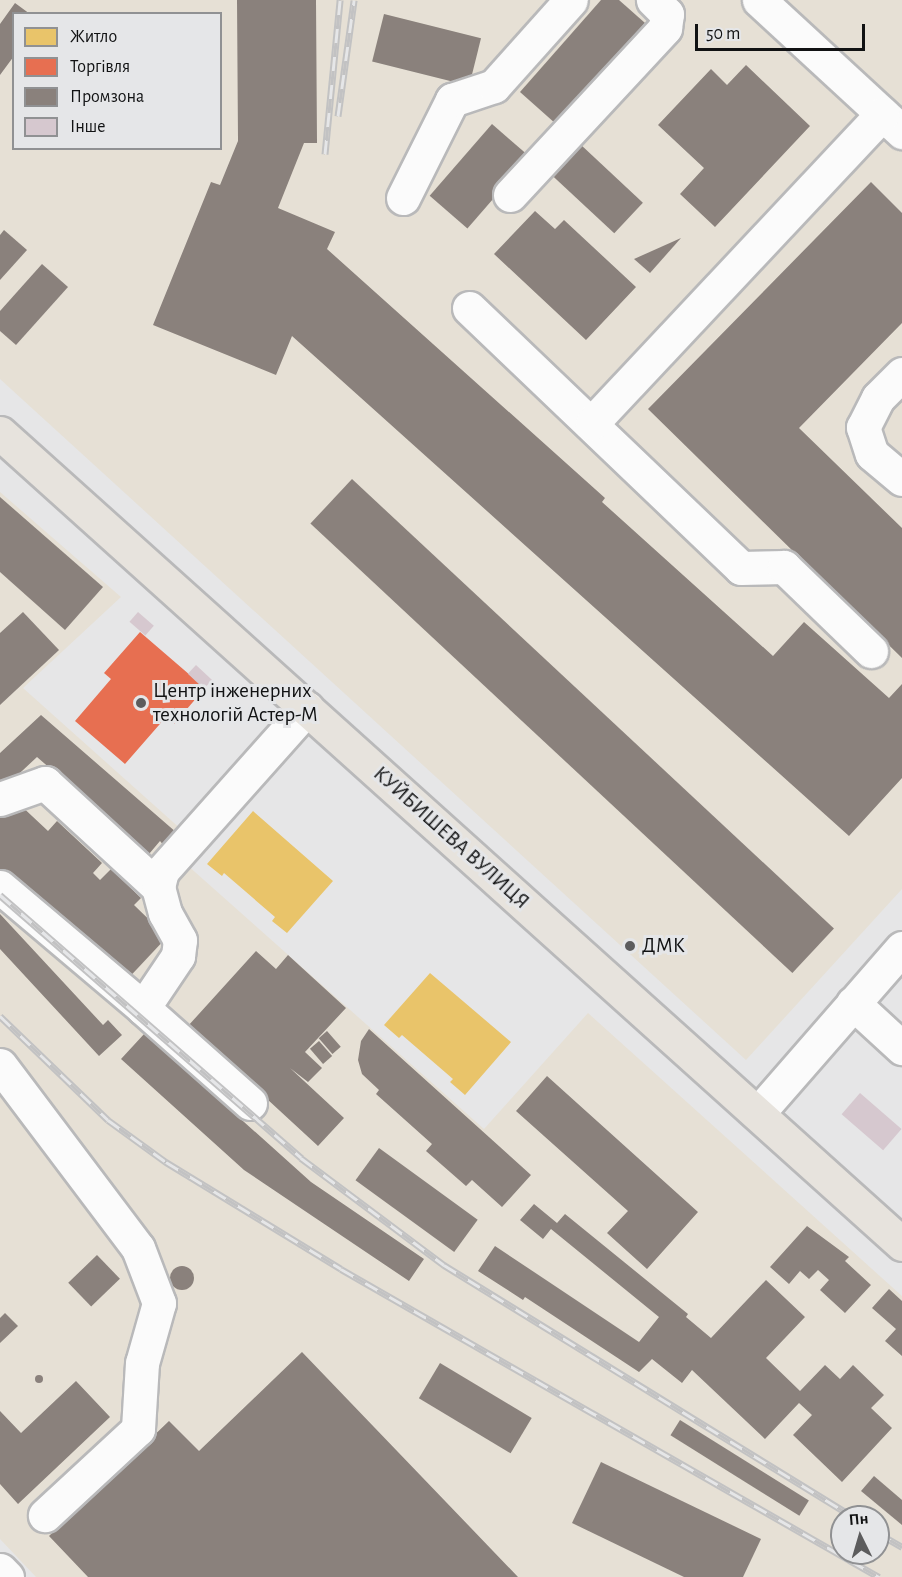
<!DOCTYPE html>
<meta charset="utf-8">
<style>
body{margin:0}
#map{position:relative;width:902px;height:1577px;overflow:hidden;background:#e6e6e7;font-family:"Alegreya Sans",sans-serif}
div>[style]{position:absolute}
[style*='--x']{left:calc(var(--x)*1px);top:calc(var(--y)*1px);width:calc(var(--w)*1px);rotate:calc(var(--a)*1deg)}
.industrial>*{inset:0;background:#e6e0d5}
.homes>*{inset:0;background:#e9c46a}
.shops>*{inset:0;background:#e76f51}
.industry>*{inset:0;background:#8a817c;transform-origin:0 0}
.round{border-radius:50%}
.building>*{inset:0;background:#d6c8cf;transform-origin:0 0}
.roads{filter:drop-shadow(2px 0 #b9b9ba) drop-shadow(-2px 0 #b9b9ba) drop-shadow(0 2px #b9b9ba) drop-shadow(0 -2px #b9b9ba)}
.minor>*{height:33px;margin:-16.5px;padding:0 16.5px;transform-origin:16.5px;border-radius:16.5px;background:#fbfbfb}
.major>*{height:33px;margin:-16.5px;padding:0 16.5px;transform-origin:16.5px;border-radius:16.5px;background:#e7e3dd}
.rail>*{height:7px;margin-top:-3.5px;transform-origin:0;background:repeating-linear-gradient(90deg,#e5e6e8 0 14px,#c2c2c3 0 28px);box-sizing:border-box;border-block:2px solid #c2c2c3}
.dots>*{width:16px;height:16px;translate:-50% -50%;box-sizing:border-box;border:3px solid #e5e6e8;border-radius:50%}
span{translate:-50% -50%;white-space:nowrap;text-align:center;line-height:1.15;-webkit-text-stroke:6px #e5e6e8;paint-order:stroke}
.poi-label{font-size:21px;color:#111213}
.left{translate:0 -50%;text-align:left}
.street-label{font-size:21px;color:#111213}
.legend{position:absolute;left:12px;top:12px;width:210px;height:138px;box-sizing:border-box;background:#e5e6e8;border:2px solid #909193;margin:0;padding:8px 10px;list-style:none;font-size:18px;color:#111213}
.legend li{display:flex;align-items:center;gap:12px;height:30px}
.legend b{width:30px;border:2px solid #909193}
.north{position:absolute;left:830px;top:1505px;width:60px;height:60px;box-sizing:border-box;background:#e5e6e8;border:2px solid #909193;border-radius:50%;rotate:355deg;font-size:16px;font-weight:700;line-height:24px;text-align:center;color:#111213}
.north::after{content:'';display:block;margin:auto;width:21px;height:27px;background:#5c5c5d;clip-path:polygon(50% 0,100% 100%,50% 72%,0 100%)}
.scale{position:absolute;left:695px;top:24px;width:170px;height:27px;box-sizing:border-box;border:3px solid #111213;border-top:0;padding-left:8px;font-size:18px;line-height:21px;white-space:nowrap;color:#111213;-webkit-text-stroke:4px #e5e6e8;paint-order:stroke}
</style>
<div id="map">
<div class="industrial">
<div style="clip-path:polygon(evenodd,0 0,902px 0,902px 889px,746px 1060px,0 379px,0 0,14px 14px,220px 14px,220px 148px,14px 148px,14px 14px)"></div>
<div style="clip-path:polygon(evenodd,0 492px,121px 597px,23px 688px,183px 831px,168px 848px,484px 1129px,588px 1013px,902px 1296px,902px 1577px,36px 1577px,0 1539px,0 492px,842px 1517px,878px 1517px,878px 1553px,842px 1553px,842px 1517px)"></div>
</div>
<div class="homes">
<div style="clip-path:polygon(253px 811px,333px 881px,287px 933px,272px 921px,275px 917px,224px 873px,222px 876px,207px 864px)"></div>
<div style="clip-path:polygon(430px 973px,511px 1042px,465px 1095px,450px 1082px,453px 1079px,402px 1035px,399px 1038px,384px 1025px)"></div>
</div>
<div class="shops">
<div style="clip-path:polygon(140px 632px,205px 688px,174px 724px,166px 717px,125px 764px,75px 721px,111px 679px,104px 673px)"></div>
</div>
<div class="industry">
<div style="clip-path:polygon(237px 0,316px 0,317px 143px,304px 143px,278px 208px,335px 232px,327px 249px,605px 498px,602px 502px,773px 656px,804px 622px,889px 698px,902px 684px,902px 778px,849px 836px,292px 336px,276px 375px,153px 325px,211px 182px,220px 185px,238px 141px)"></div>
<div style="clip-path:polygon(601px 0,619px 0,645px 23px,556px 124px,520px 92px)"></div>
<div style="clip-path:polygon(15px 3px,30px 14px,14px 14px,14px 56px,0 75px,0 24px)"></div>
<div style="left:384px;top:14px;width:100px;height:49px;rotate:14deg"></div>
<div style="clip-path:polygon(746px 65px,810px 126px,715px 227px,680px 194px,704px 168px,658px 125px,711px 69px,727px 85px)"></div>
<div style="left:492px;top:124px;width:50px;height:95px;rotate:41deg"></div>
<div style="left:580px;top:144px;width:86px;height:42px;rotate:43deg"></div>
<div style="clip-path:polygon(871px 182px,902px 213px,902px 323px,799px 428px,902px 528px,902px 658px,648px 409px)"></div>
<div style="clip-path:polygon(535px 211px,555px 229px,564px 220px,636px 287px,586px 340px,494px 254px)"></div>
<div style="clip-path:polygon(4px 230px,27px 250px,0 280px,0 235px)"></div>
<div style="clip-path:polygon(681px 238px,650px 273px,634px 259px)"></div>
<div style="clip-path:polygon(42px 264px,68px 287px,16px 345px,0 331px,0 311px)"></div>
<div style="left:352px;top:479px;width:659px;height:61px;rotate:43deg"></div>
<div style="clip-path:polygon(0 497px,103px 587px,65px 630px,0 572px)"></div>
<div style="clip-path:polygon(23px 612px,59px 650px,0 705px,0 633px)"></div>
<div style="clip-path:polygon(41px 715px,177px 833px,165px 847px,160px 841px,149px 854px,37px 757px,7px 785px,0 784px,0 753px)"></div>
<div style="clip-path:polygon(16px 801px,48px 831px,57px 821px,102px 863px,93px 873px,100px 880px,111px 869px,141px 898px,134px 905px,167px 937px,122px 985px,0 871px,0 818px)"></div>
<div style="clip-path:polygon(0 914px,103px 1025px,108px 1020px,122px 1035px,99px 1056px,0 949px)"></div>
<div style="clip-path:polygon(256px 951px,276px 969px,288px 955px,346px 1008px,305px 1052px,322px 1068px,308px 1082px,290px 1068px,344px 1118px,318px 1146px,188px 1026px)"></div>
<div style="clip-path:polygon(369px 1029px,531px 1175px,502px 1207px,472px 1180px,466px 1186px,426px 1151px,432px 1144px,376px 1094px,379px 1090px,362px 1074px,358px 1060px,361px 1041px)"></div>
<div style="left:327px;top:1031px;width:21px;height:11px;rotate:49deg"></div>
<div style="clip-path:polygon(145px 1033px,311px 1182px,424px 1259px,409px 1281px,244px 1170px,121px 1059px)"></div>
<div style="left:319px;top:1041px;width:20px;height:12px;rotate:49deg"></div>
<div style="clip-path:polygon(547px 1076px,698px 1212px,647px 1269px,607px 1233px,628px 1211px,516px 1111px)"></div>
<div style="left:379px;top:1148px;width:122px;height:40px;rotate:36deg"></div>
<div style="clip-path:polygon(534px 1204px,557px 1223px,565px 1214px,688px 1314px,686px 1317px,711px 1338px,766px 1280px,805px 1317px,766px 1358px,800px 1391px,825px 1365px,840px 1379px,853px 1365px,884px 1395px,871px 1408px,892px 1428px,842px 1482px,793px 1435px,812px 1415px,799px 1403px,765px 1439px,692px 1370px,682px 1383px,652px 1359px,639px 1372px,525px 1297px,523px 1300px,478px 1271px,495px 1246px,639px 1342px,659px 1317px,551px 1229px,543px 1239px,520px 1220px)"></div>
<div style="clip-path:polygon(807px 1226px,849px 1257px,845px 1261px,871px 1285px,845px 1313px,820px 1290px,829px 1280px,818px 1270px,809px 1279px,800px 1271px,789px 1284px,770px 1267px)"></div>
<div style="left:97px;top:1255px;width:33px;height:40px;rotate:46deg"></div>
<div class="round" style="left:170px;top:1266px;width:24px;height:24px"></div>
<div style="clip-path:polygon(889px 1289px,902px 1301px,902px 1356px,885px 1341px,896px 1329px,872px 1308px)"></div>
<div style="clip-path:polygon(5px 1313px,18px 1326px,0 1343px,0 1318px)"></div>
<div style="clip-path:polygon(302px 1352px,518px 1577px,88px 1577px,49px 1536px,169px 1421px,199px 1451px)"></div>
<div style="left:440px;top:1363px;width:107px;height:41px;rotate:31deg"></div>
<div class="round" style="left:35px;top:1375px;width:8px;height:8px"></div>
<div style="clip-path:polygon(76px 1381px,110px 1417px,18px 1504px,0 1484px,0 1411px,21px 1433px)"></div>
<div style="left:680px;top:1420px;width:152px;height:18px;rotate:32deg"></div>
<div style="clip-path:polygon(601px 1462px,761px 1539px,743px 1577px,684px 1577px,572px 1523px)"></div>
<div style="clip-path:polygon(874px 1476px,902px 1500px,902px 1525px,861px 1491px)"></div>
</div>
<div class="building">
<div style="left:138px;top:612px;width:21px;height:13px;rotate:41deg"></div>
<div style="left:196px;top:665px;width:22px;height:12px;rotate:43deg"></div>
<div style="left:860px;top:1093px;width:55px;height:28px;rotate:41deg"></div>
</div>
<div class="roads">
<div class="minor">
<div style="--x:759;--y:0;--w:195;--a:42.7"></div>
<div style="--x:510;--y:195;--w:228;--a:-47.1"></div>
<div style="--x:665;--y:28;--w:14;--a:-82"></div>
<div style="--x:667;--y:14;--w:20;--a:-135"></div>
<div style="--x:403;--y:198;--w:110;--a:-63.4"></div>
<div style="--x:452;--y:100;--w:44;--a:-18.4"></div>
<div style="--x:494;--y:86;--w:115;--a:-48.2"></div>
<div style="--x:469;--y:308;--w:376;--a:43.7"></div>
<div style="--x:741;--y:568;--w:43;--a:-1.3"></div>
<div style="--x:784;--y:567;--w:121;--a:44"></div>
<div style="--x:902;--y:374;--w:34;--a:135"></div>
<div style="--x:878;--y:398;--w:33;--a:117"></div>
<div style="--x:863;--y:427;--w:28;--a:72"></div>
<div style="--x:872;--y:454;--w:39;--a:40"></div>
<div style="--x:592;--y:423;--w:424;--a:-46.8"></div>
<div style="--x:0;--y:799;--w:48;--a:-19.6"></div>
<div style="--x:45;--y:783;--w:154;--a:42.6"></div>
<div style="--x:0;--y:887;--w:187;--a:40.2"></div>
<div style="--x:853;--y:1003;--w:67;--a:42.6"></div>
<div style="--x:0;--y:1065;--w:229;--a:53"></div>
<div style="--x:138;--y:1248;--w:59;--a:69.1"></div>
<div style="--x:159;--y:1303;--w:62;--a:105.8"></div>
<div style="--x:142;--y:1363;--w:66;--a:93.5"></div>
<div style="--x:138;--y:1429;--w:127;--a:137.2"></div>
<div style="--x:250;--y:1103;--w:143;--a:-138.4"></div>
<div style="--x:143;--y:1008;--w:63;--a:-56.1"></div>
<div style="--x:178;--y:956;--w:16;--a:-83"></div>
<div style="--x:180;--y:940;--w:31;--a:-119"></div>
<div style="--x:165;--y:913;--w:27;--a:-105"></div>
<div style="--x:158;--y:887;--w:16;--a:-76"></div>
<div style="--x:162;--y:871;--w:218;--a:-48.3"></div>
<div style="--x:758;--y:1113;--w:219;--a:-48.9"></div>
<div style="--x:0;--y:1570;--w:10;--a:45"></div>
</div>
<div class="major">
<div style="--x:0;--y:433;--w:1213;--a:41.96"></div>
</div>
</div>
<div class="rail">
<div style="--x:338;--y:116;--w:117;--a:-82.1"></div>
<div style="--x:325;--y:154;--w:155;--a:-84.4"></div>
<div style="--x:0;--y:895;--w:400;--a:41.1"></div>
<div style="--x:301;--y:1158;--w:179;--a:36.8"></div>
<div style="--x:444;--y:1265;--w:480;--a:31.6"></div>
<div style="--x:0;--y:1016;--w:150;--a:43.9"></div>
<div style="--x:108;--y:1120;--w:72;--a:35.9"></div>
<div style="--x:166;--y:1162;--w:205;--a:31.4"></div>
<div style="--x:341;--y:1269;--w:620;--a:29.79"></div>
<div style="--x:878;--y:1533;--w:28;--a:30"></div>
</div>
<div class="dots">
<div style="left:141px;top:703px;background:#5c5c5d"></div>
<div style="left:630px;top:946px;background:#5c5c5d"></div>
</div>
<div class="poi-label">
<span class="left" style="left:153px;top:703px">Центр інженерних<br>технологій Астер-М</span>
<span class="left" style="left:642px;top:946px">ДМК</span>
</div>
<div class="street-label">
<span style="left:451px;top:838px;rotate:42deg">КУЙБИШЕВА ВУЛИЦЯ</span>
</div>
<ul class="legend">
<li><b style="height:16px;background:#e9c46a"></b>Житло</li>
<li><b style="height:16px;background:#e76f51"></b>Торгівля</li>
<li><b style="height:16px;background:#8a817c"></b>Промзона</li>
<li><b style="height:16px;background:#d6c8cf"></b>Інше</li>
</ul>
<div class="north">Пн</div>
<div class="scale">50 m</div>
</div>
